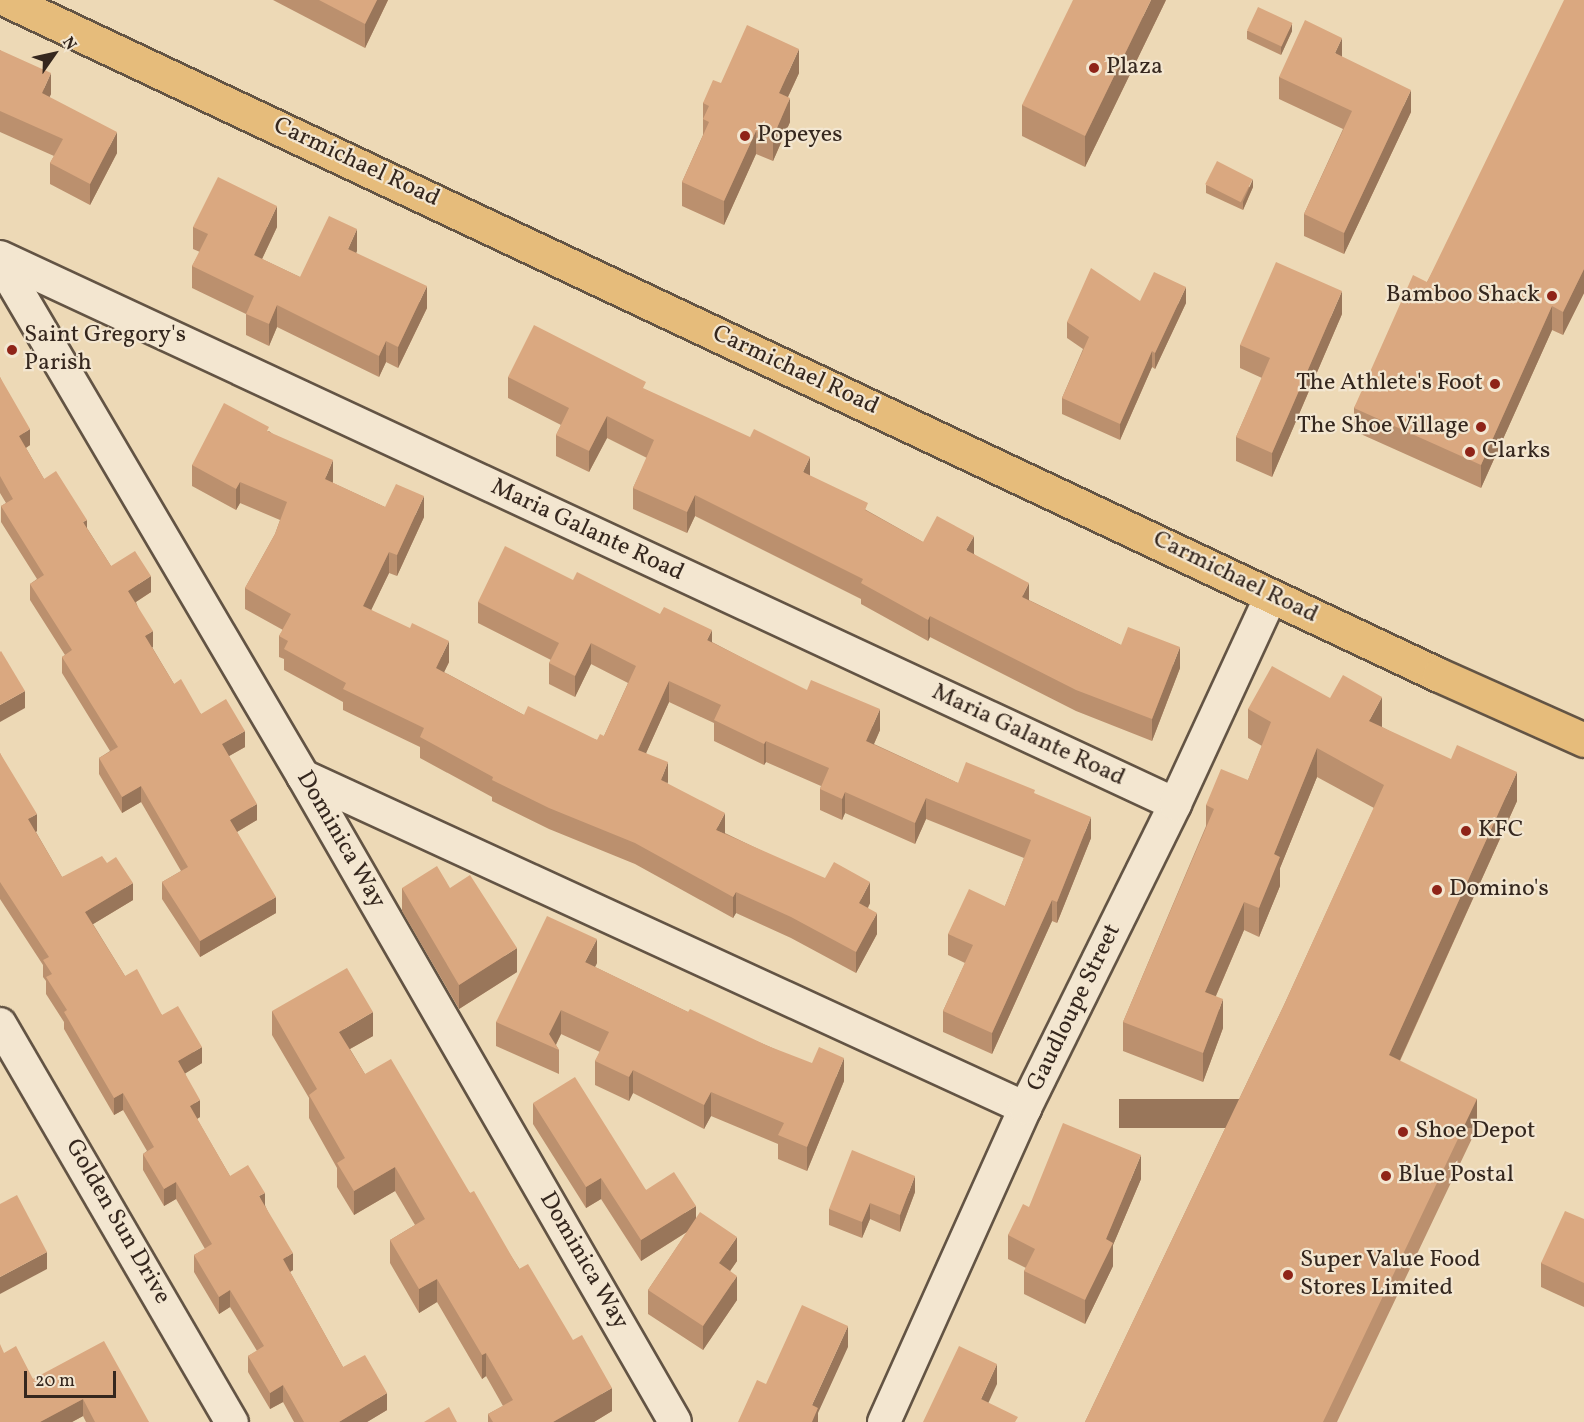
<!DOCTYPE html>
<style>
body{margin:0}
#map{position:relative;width:1584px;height:1422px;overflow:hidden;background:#edd9b6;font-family:Vollkorn,serif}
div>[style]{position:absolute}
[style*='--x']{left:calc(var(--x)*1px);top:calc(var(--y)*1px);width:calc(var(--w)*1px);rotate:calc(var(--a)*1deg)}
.roads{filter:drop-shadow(2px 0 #635444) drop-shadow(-2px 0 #635444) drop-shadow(0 2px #635444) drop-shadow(0 -2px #635444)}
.minor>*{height:32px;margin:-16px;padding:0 16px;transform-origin:16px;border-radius:16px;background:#f3e6d0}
.major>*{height:33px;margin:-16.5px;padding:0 16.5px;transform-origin:16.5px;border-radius:16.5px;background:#e6bc7b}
.wall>*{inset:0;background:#bb906e}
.shaded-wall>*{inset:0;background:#99765a;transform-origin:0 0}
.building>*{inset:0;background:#daa880;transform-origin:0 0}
.dots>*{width:16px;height:16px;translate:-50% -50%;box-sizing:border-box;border:3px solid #f3e6d0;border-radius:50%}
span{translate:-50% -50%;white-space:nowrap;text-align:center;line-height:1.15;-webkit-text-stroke:4.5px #f3e6d0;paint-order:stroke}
.poi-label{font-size:24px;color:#35271e}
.left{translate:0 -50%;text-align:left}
.right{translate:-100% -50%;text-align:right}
.street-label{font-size:24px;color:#35271e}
.north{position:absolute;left:24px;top:24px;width:60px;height:60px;-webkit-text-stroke:4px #f3e6d0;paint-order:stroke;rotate:56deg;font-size:16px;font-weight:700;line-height:24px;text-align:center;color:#35271e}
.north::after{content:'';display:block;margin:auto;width:21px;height:27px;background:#35271e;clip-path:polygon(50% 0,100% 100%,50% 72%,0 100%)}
.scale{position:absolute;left:24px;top:1371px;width:92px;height:27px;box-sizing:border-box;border:3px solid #35271e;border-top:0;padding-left:8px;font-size:18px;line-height:21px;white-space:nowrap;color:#35271e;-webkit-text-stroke:4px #f3e6d0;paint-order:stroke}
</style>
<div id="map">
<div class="roads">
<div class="minor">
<div style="--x:0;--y:257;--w:1296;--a:24.96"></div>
<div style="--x:0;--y:261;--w:598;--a:59.53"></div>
<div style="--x:303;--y:776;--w:745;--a:60.06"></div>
<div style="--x:303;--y:776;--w:795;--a:24.69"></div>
<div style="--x:0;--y:1024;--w:461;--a:59.8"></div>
<div style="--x:884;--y:1422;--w:344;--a:-65.8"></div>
<div style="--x:1025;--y:1108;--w:339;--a:-63.7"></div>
<div style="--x:1175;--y:804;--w:229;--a:-65.2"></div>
</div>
<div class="major">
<div style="--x:7;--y:0;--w:1583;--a:25.24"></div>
<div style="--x:1439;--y:675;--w:159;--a:24.1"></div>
</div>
</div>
<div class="wall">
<div style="clip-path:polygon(273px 0,388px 0,365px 48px)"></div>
<div style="clip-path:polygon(1166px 0,1085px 167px,1022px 136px,1022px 105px)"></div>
<div style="clip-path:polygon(1584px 0,1584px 293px,1563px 335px,1552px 330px,1481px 488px,1354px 431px,1354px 408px,1427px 282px)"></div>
<div style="clip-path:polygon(1247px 31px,1292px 31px,1281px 55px,1247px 39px)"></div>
<div style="clip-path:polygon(0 50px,51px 94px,49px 97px,117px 153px,90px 205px,50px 184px,50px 163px,54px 156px,0 132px)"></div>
<div style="clip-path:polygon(1342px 57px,1411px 112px,1344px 254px,1304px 236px,1304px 214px,1343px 129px,1279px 99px,1279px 77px)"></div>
<div style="clip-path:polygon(799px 73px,788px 97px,790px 122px,773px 161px,756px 154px,724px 225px,682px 206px,682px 182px,703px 135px,703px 103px,721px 83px)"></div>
<div style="clip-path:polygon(1206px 185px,1253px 187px,1243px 210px,1206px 193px)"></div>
<div style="clip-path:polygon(193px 227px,277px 227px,262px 259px,300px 277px,357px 251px,356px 253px,427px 308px,398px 368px,386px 362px,379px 377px,277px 327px,269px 346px,246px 335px,246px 314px,192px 288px,192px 266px,200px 252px,193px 249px)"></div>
<div style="clip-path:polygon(1186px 303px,1155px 369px,1152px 367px,1120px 440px,1062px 414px,1062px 398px,1083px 349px,1067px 338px,1067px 322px)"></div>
<div style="clip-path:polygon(1342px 314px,1272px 477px,1236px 461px,1236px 437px,1262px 378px,1240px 368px,1240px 345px)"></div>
<div style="clip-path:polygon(0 360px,0 377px,30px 445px,26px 448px,44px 479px,87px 528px,111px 566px,151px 592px,136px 602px,153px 647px,152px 647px,174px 684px,201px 714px,245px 747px,229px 756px,257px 820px,237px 832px,276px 913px,200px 957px,162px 899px,162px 882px,181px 871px,141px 802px,122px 813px,99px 774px,99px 758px,110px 751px,62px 673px,62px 657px,65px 655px,30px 600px,30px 584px,37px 579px,1px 522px,1px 506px,6px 503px,0 493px)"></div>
<div style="clip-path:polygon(508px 377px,646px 390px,810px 476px,868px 511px,923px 542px,974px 554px,1029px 600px,1121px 645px,1180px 668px,1152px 741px,1076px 711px,930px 637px,928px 641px,861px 604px,861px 599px,695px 516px,687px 533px,633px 509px,633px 488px,647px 458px,607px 438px,589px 472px,556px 456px,556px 435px,561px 425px,508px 398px)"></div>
<div style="clip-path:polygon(269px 431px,333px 481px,333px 483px,385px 507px,424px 517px,397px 576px,389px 573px,371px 610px,449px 662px,444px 672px,524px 715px,597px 740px,604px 736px,628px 683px,591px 664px,575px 697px,549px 684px,549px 663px,551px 660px,478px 623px,478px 602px,573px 580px,712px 642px,880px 730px,874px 744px,958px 783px,1035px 794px,1091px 838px,1057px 923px,1052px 921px,992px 1054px,943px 1032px,943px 1011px,965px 963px,948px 955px,948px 934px,1005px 906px,1024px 858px,926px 819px,915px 844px,845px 813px,842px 820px,820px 810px,820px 789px,821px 786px,766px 762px,764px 765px,714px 741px,714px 723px,669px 702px,646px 753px,668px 784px,725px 833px,870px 903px,868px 908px,877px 934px,856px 973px,791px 938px,736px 913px,733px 918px,635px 864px,549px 829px,492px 801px,492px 797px,420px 758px,420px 747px,343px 710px,343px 702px,284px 670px,284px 659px,279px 657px,279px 636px,283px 630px,245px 609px,245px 588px,275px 534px,280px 520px,240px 503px,236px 510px,192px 486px,192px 465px)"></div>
<div style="clip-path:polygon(1330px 698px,1382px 726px,1382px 727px,1517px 801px,1400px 1061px,1477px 1128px,1337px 1422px,1085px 1422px,1284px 1005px,1374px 808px,1317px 777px,1280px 868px,1280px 886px,1259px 937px,1244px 930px,1216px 996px,1223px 1028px,1203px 1082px,1123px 1051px,1123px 1022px,1206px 826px,1206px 805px,1248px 780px,1262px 746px,1248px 738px,1248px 709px)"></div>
<div style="clip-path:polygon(0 753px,37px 831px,36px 832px,62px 877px,107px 863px,133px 900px,93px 924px,125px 976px,162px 1015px,202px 1063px,185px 1073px,200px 1117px,197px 1119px,230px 1176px,265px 1205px,293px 1270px,290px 1272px,343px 1367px,387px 1410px,367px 1422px,294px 1422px,283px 1402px,270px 1409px,248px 1372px,248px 1356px,257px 1351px,230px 1307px,219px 1314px,194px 1272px,194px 1255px,205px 1249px,176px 1199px,164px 1206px,143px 1170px,143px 1154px,147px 1151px,123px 1110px,114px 1115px,64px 1029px,64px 1022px,46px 994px,46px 981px,43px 977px,43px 965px,0 899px)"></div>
<div style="clip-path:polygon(402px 888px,450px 888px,517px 972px,459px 1009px,402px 911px)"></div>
<div style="clip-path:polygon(597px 963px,595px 967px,688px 1012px,768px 1046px,844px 1081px,807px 1171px,778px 1159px,778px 1144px,711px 1116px,704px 1129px,633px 1093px,629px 1101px,595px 1085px,595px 1061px,600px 1052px,561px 1034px,556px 1045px,559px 1050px,559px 1074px,496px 1046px,496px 1022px)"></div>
<div style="clip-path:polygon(272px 1011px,373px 1036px,350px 1049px,365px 1074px,470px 1193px,612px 1411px,594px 1422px,488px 1422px,488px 1414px,503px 1406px,486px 1376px,482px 1379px,437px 1302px,419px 1313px,390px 1263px,390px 1240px,415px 1225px,395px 1191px,354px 1215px,337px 1187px,337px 1168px,309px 1118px,309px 1098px,272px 1035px)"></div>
<div style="clip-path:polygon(533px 1103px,646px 1190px,696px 1219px,737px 1261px,730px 1271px,737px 1300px,703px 1350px,648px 1314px,648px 1290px,687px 1232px,641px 1261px,601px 1199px,586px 1208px,533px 1124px)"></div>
<div style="clip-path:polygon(1141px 1179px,1113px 1245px,1113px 1266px,1085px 1324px,1024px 1294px,1024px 1271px,1026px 1268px,1008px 1259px,1008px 1235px,1029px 1207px)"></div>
<div style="clip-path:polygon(915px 1192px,900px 1232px,870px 1219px,862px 1238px,829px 1225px,829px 1209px)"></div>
<div style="clip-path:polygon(1584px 1219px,1584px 1307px,1541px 1287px,1541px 1263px)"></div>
<div style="clip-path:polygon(4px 1353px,33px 1379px,149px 1422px,86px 1422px,83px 1416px,72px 1422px,0 1422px)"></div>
</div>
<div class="shaded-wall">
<div style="clip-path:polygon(377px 0,388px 0,365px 48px,365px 24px)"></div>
<div style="clip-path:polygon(1151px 0,1166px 0,1085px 167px,1085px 136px)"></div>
<div style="clip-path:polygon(1292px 23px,1292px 31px,1281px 55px,1281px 47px)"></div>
<div style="clip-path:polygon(1342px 38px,1342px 59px,1335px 53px)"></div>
<div style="clip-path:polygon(799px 49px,799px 73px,779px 116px,779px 93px)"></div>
<div style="clip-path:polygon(51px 73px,51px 94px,42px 114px,42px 93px)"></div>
<div style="clip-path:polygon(1411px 90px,1411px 112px,1344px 254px,1344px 233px)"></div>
<div style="clip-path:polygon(790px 98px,790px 122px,773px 161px,773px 137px)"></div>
<div style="clip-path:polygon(756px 131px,756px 154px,724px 225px,724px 201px)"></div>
<div style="clip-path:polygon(117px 132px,117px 153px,90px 205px,90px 184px)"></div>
<div style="clip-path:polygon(1253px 179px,1253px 187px,1243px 210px,1243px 202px)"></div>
<div style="clip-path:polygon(277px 206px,277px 227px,254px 276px,254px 255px)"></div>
<div style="clip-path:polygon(357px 229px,357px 251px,348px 270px,348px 249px)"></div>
<div style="clip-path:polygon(1584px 269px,1584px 293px,1563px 335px,1563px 312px)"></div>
<div style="clip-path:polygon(427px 286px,427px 308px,398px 368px,398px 347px)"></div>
<div style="clip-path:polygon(1186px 287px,1186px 303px,1155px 369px,1155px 353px)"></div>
<div style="clip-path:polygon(1342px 291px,1342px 314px,1272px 477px,1272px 453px)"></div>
<div style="clip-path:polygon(277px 305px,277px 327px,269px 346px,269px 324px)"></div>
<div style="clip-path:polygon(1552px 306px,1552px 330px,1481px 488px,1481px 465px)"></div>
<div style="clip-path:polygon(386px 341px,386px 362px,379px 377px,379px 356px)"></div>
<div style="clip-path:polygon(1152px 351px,1152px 367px,1120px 440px,1120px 424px)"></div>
<div style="clip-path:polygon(607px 416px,607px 438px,589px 472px,589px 451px)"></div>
<div style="clip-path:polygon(30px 429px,30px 445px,19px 452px,19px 436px)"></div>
<div style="clip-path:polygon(810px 457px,810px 478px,803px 472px)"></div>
<div style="clip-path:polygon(333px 460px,333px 481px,325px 500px,325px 479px)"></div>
<div style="clip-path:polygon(240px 482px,240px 503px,236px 510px,236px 489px)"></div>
<div style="clip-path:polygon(695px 495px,695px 516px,687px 533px,687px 512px)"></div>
<div style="clip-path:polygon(424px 496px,424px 517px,397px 576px,397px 555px)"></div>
<div style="clip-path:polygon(87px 520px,87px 536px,83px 522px)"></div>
<div style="clip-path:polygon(974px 536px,974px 557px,966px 550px)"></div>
<div style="clip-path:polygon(389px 552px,389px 573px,363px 627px,363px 606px)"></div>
<div style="clip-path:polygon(151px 576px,151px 592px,128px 607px,128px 591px)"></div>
<div style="clip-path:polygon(1029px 583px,1029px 604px,1022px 597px)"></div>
<div style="clip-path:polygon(930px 616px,930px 637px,928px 641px,928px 620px)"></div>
<div style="clip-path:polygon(712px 630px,712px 651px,707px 640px)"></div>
<div style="clip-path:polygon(153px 631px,153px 647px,145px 652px,145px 636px)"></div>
<div style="clip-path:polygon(449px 641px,449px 662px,436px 689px,436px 668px)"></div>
<div style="clip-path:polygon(591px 643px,591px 664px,575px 697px,575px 676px)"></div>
<div style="clip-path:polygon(1180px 647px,1180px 668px,1152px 741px,1152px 719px)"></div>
<div style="clip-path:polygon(669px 681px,669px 702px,638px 771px,638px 750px)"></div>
<div style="clip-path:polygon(25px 691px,25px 708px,0 722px,0 705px)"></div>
<div style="clip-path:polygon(1382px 697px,1382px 726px,1369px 750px,1369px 721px)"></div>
<div style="clip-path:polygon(880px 709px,880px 730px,866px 762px,866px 741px)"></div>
<div style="clip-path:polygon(245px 731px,245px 747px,222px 760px,222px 744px)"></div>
<div style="clip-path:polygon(766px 741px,766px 762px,764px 765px,764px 744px)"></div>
<div style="clip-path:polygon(1317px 748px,1317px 777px,1280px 868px,1280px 886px,1259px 937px,1259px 908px,1274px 854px)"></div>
<div style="clip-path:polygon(668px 762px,668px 783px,661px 780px)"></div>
<div style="clip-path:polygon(1517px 772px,1517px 801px,1389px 1084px,1389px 1055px)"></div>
<div style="clip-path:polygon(141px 786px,141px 802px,122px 813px,122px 797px)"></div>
<div style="clip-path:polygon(845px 792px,845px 813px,842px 820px,842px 799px)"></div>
<div style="clip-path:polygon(926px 798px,926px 819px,915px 844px,915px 823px)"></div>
<div style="clip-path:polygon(257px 804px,257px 820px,230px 836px,230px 820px)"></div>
<div style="clip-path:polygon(725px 813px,725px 834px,716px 830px)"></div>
<div style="clip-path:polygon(37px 814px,37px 831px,28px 836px,28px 819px)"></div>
<div style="clip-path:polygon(1091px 817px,1091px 838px,1057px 923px,1057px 902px)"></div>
<div style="clip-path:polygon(870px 882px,870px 903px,859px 924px,859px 903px)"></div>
<div style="clip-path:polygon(133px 883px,133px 900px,85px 929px,85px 912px)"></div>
<div style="clip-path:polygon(736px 892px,736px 913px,733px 918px,733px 897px)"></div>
<div style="clip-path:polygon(276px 897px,276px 913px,200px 957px,200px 941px)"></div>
<div style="clip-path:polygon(1052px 900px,1052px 921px,992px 1054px,992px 1033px)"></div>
<div style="clip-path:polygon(1244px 902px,1244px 930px,1205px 1021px,1205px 992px)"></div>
<div style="clip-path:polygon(877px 913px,877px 934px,856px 973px,856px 952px)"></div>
<div style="clip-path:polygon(597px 939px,597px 963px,585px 986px,585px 962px)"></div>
<div style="clip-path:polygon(517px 948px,517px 972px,459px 1009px,459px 985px)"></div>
<div style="clip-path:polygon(1223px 999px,1223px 1028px,1203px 1082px,1203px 1053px)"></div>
<div style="clip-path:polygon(561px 1010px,561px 1034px,554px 1048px,549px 1034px)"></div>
<div style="clip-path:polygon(373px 1012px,373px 1036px,339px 1055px,339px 1032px)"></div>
<div style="clip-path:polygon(202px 1047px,202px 1063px,178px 1078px,178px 1061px)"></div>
<div style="clip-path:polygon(844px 1058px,844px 1081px,807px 1171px,807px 1147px)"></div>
<div style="clip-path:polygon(633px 1070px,633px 1093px,629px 1101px,629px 1077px)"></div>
<div style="clip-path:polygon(711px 1092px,711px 1116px,704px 1129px,704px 1105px)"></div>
<div style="clip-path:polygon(123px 1093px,123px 1110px,114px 1115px,114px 1098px)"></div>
<div style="left:1477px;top:1099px;width:29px;height:358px;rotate:90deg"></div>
<div style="clip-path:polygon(200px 1100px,200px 1117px,190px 1123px,190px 1106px)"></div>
<div style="clip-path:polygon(1141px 1155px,1141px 1179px,1113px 1245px,1113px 1266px,1085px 1324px,1085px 1300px,1106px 1239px)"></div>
<div style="clip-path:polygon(395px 1167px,395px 1191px,354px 1215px,354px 1191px)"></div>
<div style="clip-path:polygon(915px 1176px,915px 1192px,900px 1232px,900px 1215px)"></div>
<div style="clip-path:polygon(601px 1178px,601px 1199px,586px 1208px,586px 1187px)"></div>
<div style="clip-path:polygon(176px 1182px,176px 1199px,164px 1206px,164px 1189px)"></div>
<div style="clip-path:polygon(265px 1193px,265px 1210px,259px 1196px)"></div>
<div style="clip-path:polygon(870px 1203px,870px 1219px,862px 1238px,862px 1222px)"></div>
<div style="clip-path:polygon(696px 1206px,696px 1226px,641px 1261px,641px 1240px)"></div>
<div style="clip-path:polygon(737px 1237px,737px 1261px,719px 1287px,719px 1263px)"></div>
<div style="clip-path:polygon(47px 1252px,47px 1269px,0 1294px,0 1277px)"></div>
<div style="clip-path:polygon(293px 1253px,293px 1270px,283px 1276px,283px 1259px)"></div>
<div style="clip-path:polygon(737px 1276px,737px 1300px,703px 1350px,703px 1326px)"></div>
<div style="clip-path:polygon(437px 1279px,437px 1302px,419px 1313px,419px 1289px)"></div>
<div style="clip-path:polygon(230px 1290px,230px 1307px,219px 1314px,219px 1297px)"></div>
<div style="clip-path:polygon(848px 1326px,848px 1347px,818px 1413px,818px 1422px,812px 1422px,812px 1405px)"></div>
<div style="clip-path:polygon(486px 1353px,486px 1376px,482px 1379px,482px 1355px)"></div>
<div style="clip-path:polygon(997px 1364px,997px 1384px,981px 1419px,981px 1399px)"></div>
<div style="clip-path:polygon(283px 1385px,283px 1402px,270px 1409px,270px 1393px)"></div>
<div style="clip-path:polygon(612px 1388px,612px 1411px,594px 1422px,553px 1422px)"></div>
<div style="clip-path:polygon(387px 1393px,387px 1410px,367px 1422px,339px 1422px)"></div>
<div style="clip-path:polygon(83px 1399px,83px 1416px,72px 1422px,40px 1422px)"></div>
</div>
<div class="building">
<div style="clip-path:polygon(319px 0,377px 0,365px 24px)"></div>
<div style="clip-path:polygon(1073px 0,1151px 0,1085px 136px,1022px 105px)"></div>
<div style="clip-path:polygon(1564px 0,1584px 0,1584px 269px,1563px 312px,1552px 306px,1481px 465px,1354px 408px,1413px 275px,1427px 282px)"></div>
<div style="left:1258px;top:7px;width:38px;height:26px;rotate:25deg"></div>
<div style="clip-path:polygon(1305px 20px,1342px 38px,1335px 53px,1411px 90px,1344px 233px,1304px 214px,1352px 111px,1279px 77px)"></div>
<div style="clip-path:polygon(747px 25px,799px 49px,779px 93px,790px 98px,773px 137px,756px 131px,724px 201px,682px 182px,709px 122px,703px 119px,709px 106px,703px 103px,713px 80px,721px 83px)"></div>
<div style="clip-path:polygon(0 50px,51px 73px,42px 93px,117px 132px,90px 184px,50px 163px,63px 139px,0 111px)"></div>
<div style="left:1217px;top:161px;width:40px;height:26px;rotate:27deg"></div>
<div style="clip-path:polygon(218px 177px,277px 206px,254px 255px,300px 277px,329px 216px,357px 229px,348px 249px,427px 286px,398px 347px,386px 341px,379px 356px,277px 305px,269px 324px,246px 314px,254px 296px,192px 266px,208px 234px,193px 227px)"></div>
<div style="clip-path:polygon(1276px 262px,1342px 291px,1272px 453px,1236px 437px,1270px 358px,1240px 345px)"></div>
<div style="clip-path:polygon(1091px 268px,1140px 301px,1154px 272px,1186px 287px,1155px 353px,1152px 351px,1120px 424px,1062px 398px,1089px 337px,1067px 322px)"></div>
<div style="clip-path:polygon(534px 325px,646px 382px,643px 388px,750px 437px,754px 429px,810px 457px,803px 472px,868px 503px,865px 510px,923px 542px,937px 516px,974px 536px,966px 550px,1029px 583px,1022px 597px,1121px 645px,1128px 627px,1180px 647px,1152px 719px,1076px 690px,930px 616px,928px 620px,861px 583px,863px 579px,695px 495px,687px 512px,633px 488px,654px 440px,607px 416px,589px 451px,556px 435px,569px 408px,508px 377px)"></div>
<div style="clip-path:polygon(0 377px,30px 429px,19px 436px,44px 479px,56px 471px,87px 520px,83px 522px,111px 566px,135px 551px,151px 576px,128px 591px,153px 631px,145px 636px,174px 684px,181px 679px,201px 714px,226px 699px,245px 731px,222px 744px,257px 804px,230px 820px,276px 897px,200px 941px,162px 882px,188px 867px,141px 786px,122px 797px,99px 758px,118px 747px,62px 657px,72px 650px,30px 584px,44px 575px,1px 506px,13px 499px,0 476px)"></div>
<div style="clip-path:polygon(224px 403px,269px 427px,267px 431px,333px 460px,325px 479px,385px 507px,396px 484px,424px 496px,397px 555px,389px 552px,363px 606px,410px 628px,412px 623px,449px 641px,436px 668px,524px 715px,528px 706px,597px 740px,600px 734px,604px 736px,636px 666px,591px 643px,575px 676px,549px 663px,559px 643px,478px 602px,505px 546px,573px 580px,577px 572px,660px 614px,664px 607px,712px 630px,707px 640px,807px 690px,811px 680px,880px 709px,866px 741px,958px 783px,966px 762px,1035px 790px,1034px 793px,1091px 817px,1057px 902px,1052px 900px,992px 1033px,943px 1011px,973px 945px,948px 934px,969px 889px,1005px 906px,1031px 840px,926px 798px,915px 823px,845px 792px,842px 799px,820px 789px,829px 768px,766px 741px,764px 744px,714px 720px,721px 705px,669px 681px,638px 750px,668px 762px,661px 780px,725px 813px,716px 830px,825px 878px,834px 862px,870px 882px,859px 903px,877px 913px,856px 952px,791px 917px,736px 892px,733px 897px,635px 843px,549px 808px,492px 780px,493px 777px,420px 737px,424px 728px,343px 689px,346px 683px,284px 649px,288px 641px,279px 636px,291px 614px,245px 588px,275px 534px,287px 502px,240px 482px,236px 489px,192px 465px)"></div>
<div style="clip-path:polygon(1px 651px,25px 691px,0 705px,0 652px)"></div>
<div style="clip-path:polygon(1272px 666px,1330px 698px,1343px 675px,1382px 697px,1369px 721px,1451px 759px,1457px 745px,1517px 772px,1389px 1055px,1477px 1099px,1323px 1422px,1085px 1422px,1284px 1005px,1384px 785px,1317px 748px,1274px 854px,1280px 857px,1259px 908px,1244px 902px,1205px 992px,1223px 999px,1203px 1053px,1123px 1022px,1214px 809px,1206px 805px,1221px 769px,1248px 780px,1271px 722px,1248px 709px)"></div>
<div style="clip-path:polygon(0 753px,37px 814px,28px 819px,62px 877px,102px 856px,107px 863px,116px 857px,133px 883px,85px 912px,125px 976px,137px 969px,162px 1015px,178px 1006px,202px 1047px,178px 1061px,200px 1100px,190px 1106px,230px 1176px,248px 1165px,265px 1193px,259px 1196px,293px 1253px,283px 1259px,343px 1367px,365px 1355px,387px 1393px,339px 1422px,304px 1422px,283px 1385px,270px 1393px,248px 1356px,264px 1346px,230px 1290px,219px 1297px,194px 1255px,212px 1244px,176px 1182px,164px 1189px,143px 1154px,154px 1147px,123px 1093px,114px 1098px,64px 1012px,67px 1010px,46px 977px,52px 974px,43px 960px,49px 957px,0 882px)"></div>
<div style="clip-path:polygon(437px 866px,450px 888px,470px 875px,517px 948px,459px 985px,402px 888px)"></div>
<div style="clip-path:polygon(547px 916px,597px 939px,585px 962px,688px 1012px,690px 1009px,768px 1046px,812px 1063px,819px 1047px,844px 1058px,807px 1147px,778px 1135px,784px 1123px,711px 1092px,704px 1105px,633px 1070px,629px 1077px,595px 1061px,609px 1032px,561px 1010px,549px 1034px,559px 1050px,496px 1022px)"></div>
<div style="clip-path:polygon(347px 968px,373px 1012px,339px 1032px,365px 1074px,391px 1059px,470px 1193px,474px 1191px,519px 1269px,528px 1264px,573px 1340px,582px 1335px,612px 1388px,553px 1422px,493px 1422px,488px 1414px,513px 1400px,486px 1353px,482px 1355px,437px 1279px,419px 1289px,390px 1240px,425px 1219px,395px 1167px,354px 1191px,337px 1163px,345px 1158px,309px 1095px,317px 1089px,272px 1011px)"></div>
<div style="clip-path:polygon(575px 1077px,646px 1190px,674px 1172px,696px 1206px,641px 1240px,601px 1178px,586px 1187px,533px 1103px)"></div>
<div style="clip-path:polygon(1063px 1123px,1141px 1155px,1106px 1239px,1113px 1243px,1085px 1300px,1024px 1271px,1035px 1249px,1008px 1235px,1023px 1204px,1029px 1207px)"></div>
<div style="clip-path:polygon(852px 1150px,915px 1176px,900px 1215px,870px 1203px,862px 1222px,829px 1209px)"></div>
<div style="clip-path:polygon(17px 1195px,47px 1252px,0 1277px,0 1204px)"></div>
<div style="clip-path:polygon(1565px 1211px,1584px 1219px,1584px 1283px,1541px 1263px)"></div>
<div style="clip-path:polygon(700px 1212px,737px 1237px,719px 1263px,737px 1276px,703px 1326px,648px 1290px)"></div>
<div style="clip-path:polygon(802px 1305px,848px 1326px,812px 1405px,818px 1408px,812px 1422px,738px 1422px,757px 1380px,766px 1384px)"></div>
<div style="clip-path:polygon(104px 1341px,149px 1422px,95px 1422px,83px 1399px,40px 1422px,0 1422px,0 1344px,4px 1353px,16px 1346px,33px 1379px)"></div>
<div style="clip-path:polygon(959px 1346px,997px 1364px,981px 1399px,1018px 1417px,1015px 1422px,923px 1422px)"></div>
<div style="clip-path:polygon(449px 1407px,457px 1422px,424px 1422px)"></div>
</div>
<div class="dots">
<div style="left:1094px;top:68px;background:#8f2418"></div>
<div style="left:745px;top:136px;background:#8f2418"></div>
<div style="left:1552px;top:296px;background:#8f2418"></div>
<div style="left:12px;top:350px;background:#8f2418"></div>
<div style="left:1495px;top:384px;background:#8f2418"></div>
<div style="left:1481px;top:427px;background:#8f2418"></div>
<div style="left:1470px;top:452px;background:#8f2418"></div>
<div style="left:1466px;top:831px;background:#8f2418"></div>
<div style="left:1437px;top:890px;background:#8f2418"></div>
<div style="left:1403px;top:1132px;background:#8f2418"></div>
<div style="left:1386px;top:1176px;background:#8f2418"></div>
<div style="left:1288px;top:1275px;background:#8f2418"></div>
</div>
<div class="poi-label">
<span class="left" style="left:1106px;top:68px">Plaza</span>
<span class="left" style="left:757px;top:136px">Popeyes</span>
<span class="right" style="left:1540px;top:296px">Bamboo Shack</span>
<span class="left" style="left:24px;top:350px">Saint Gregory's<br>Parish</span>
<span class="right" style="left:1483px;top:384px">The Athlete's Foot</span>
<span class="right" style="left:1469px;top:427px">The Shoe Village</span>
<span class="left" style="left:1482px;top:452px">Clarks</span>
<span class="left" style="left:1478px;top:831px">KFC</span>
<span class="left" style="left:1449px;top:890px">Domino's</span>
<span class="left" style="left:1415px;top:1132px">Shoe Depot</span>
<span class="left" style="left:1398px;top:1176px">Blue Postal</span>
<span class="left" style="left:1300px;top:1275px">Super Value Food<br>Stores Limited</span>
</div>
<div class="street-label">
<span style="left:356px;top:163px;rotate:25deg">Carmichael Road</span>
<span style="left:795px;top:371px;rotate:25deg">Carmichael Road</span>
<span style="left:587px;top:531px;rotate:25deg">Maria Galante Road</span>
<span style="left:1235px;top:578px;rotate:26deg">Carmichael Road</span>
<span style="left:1028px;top:736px;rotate:25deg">Maria Galante Road</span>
<span style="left:340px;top:840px;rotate:60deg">Dominica Way</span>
<span style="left:1075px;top:1008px;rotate:-64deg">Gaudloupe Street</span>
<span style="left:117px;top:1222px;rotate:60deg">Golden Sun Drive</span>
<span style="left:583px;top:1261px;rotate:60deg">Dominica Way</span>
</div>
<div class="north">N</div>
<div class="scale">20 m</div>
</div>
